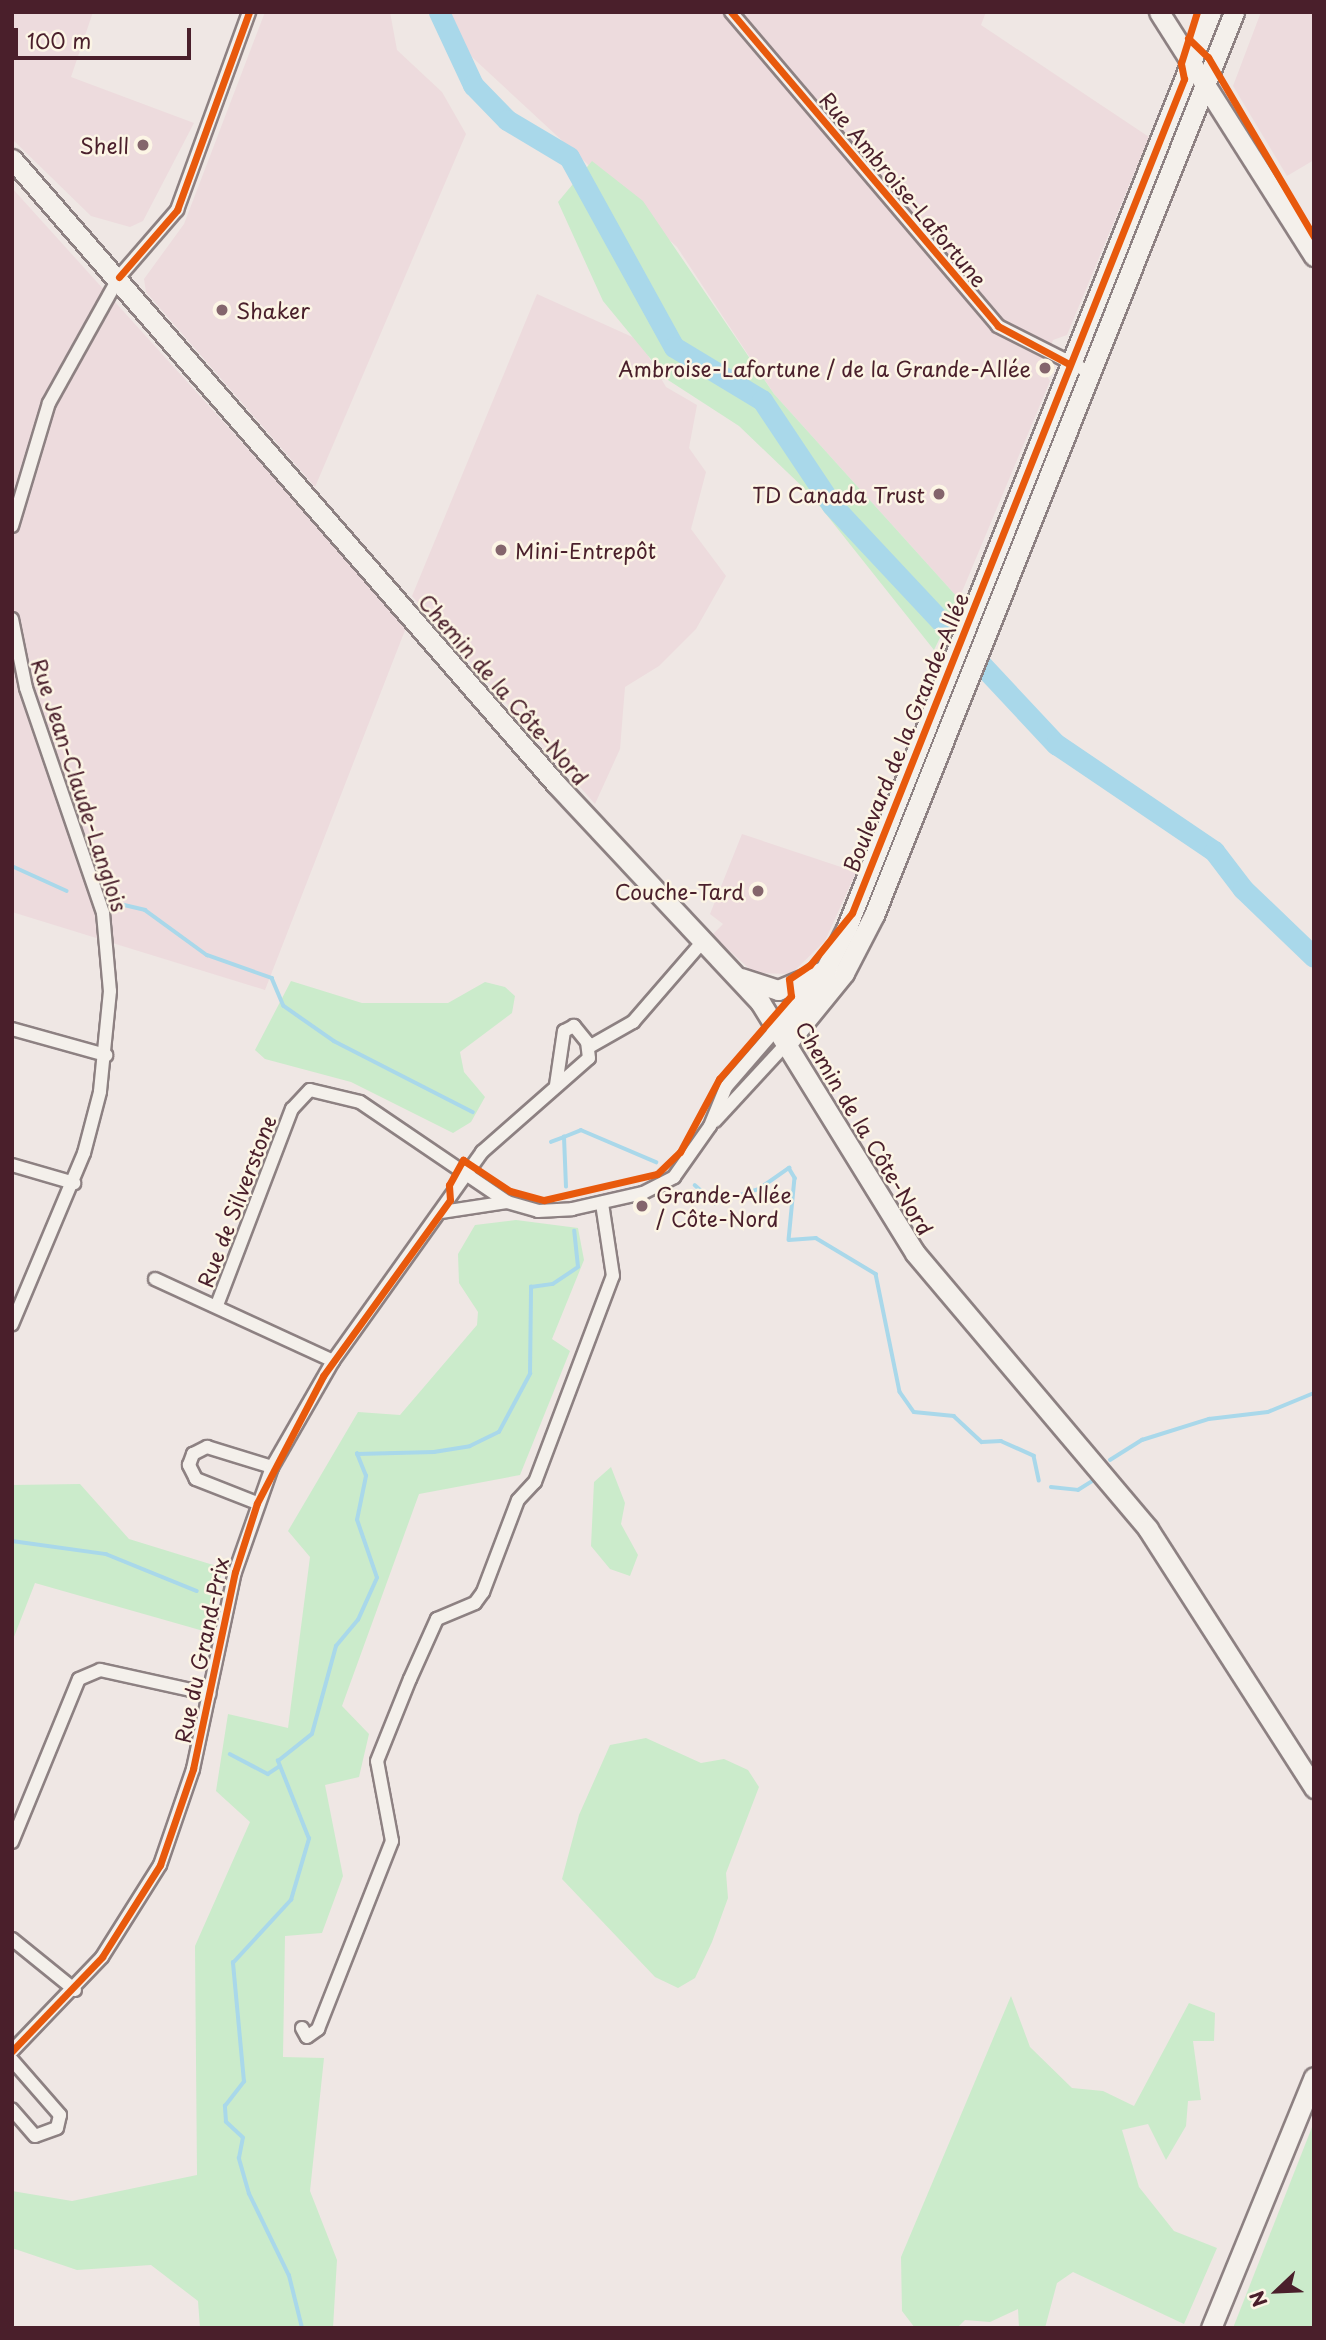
<!DOCTYPE html>
<meta charset="utf-8">
<style>
body{margin:0}
#map{position:relative;width:1326px;height:2340px;overflow:hidden;background:#efe7e4;font-family:"Playpen Sans",sans-serif}
div>[style]{position:absolute}
[style*='--x']{left:calc(var(--x)*1px);top:calc(var(--y)*1px);width:calc(var(--w)*1px);rotate:calc(var(--a)*1deg)}
.built>*{inset:0;background:#eddbdd}
.green>*{inset:0;background:#cbebcb}
.stream>*{height:3.5px;margin:-1.75px;padding:0 1.75px;transform-origin:1.75px;border-radius:1.75px;background:#a9d8ea}
.river>*{height:21px;margin:-10.5px;padding:0 10.5px;transform-origin:10.5px;border-radius:10.5px;background:#a9d8ea}
.roads{filter:drop-shadow(2px 0 #8d8182) drop-shadow(-2px 0 #8d8182) drop-shadow(0 2px #8d8182) drop-shadow(0 -2px #8d8182)}
.street>*{height:12px;margin:-6px;padding:0 6px;transform-origin:6px;border-radius:6px;background:#f4f0eb}
.secondary>*{height:19px;margin:-9.5px;padding:0 9.5px;transform-origin:9.5px;border-radius:9.5px;background:#f4f0eb}
.cycleway>*{height:7px;margin:-3.5px;padding:0 3.5px;transform-origin:3.5px;border-radius:3.5px;background:#e8590c}
.dots>*{width:19px;height:19px;translate:-50% -50%;box-sizing:border-box;border:4px solid #fcf5e5;border-radius:50%}
span{translate:-50% -50%;white-space:nowrap;text-align:center;line-height:1.15;-webkit-text-stroke:5px #fcf5e5;paint-order:stroke}
.poi-label{font-size:21px;color:#4a1f2b}
.right{translate:-100% -50%;text-align:right}
.left{translate:0 -50%;text-align:left}
.street-label{font-size:21px;color:#4a1f2b}
.frame{position:absolute;inset:0;border:14px solid #4a1f2b;pointer-events:none}
.north{position:absolute;left:1242px;top:2256px;width:70px;height:70px;-webkit-text-stroke:5px #fcf5e5;paint-order:stroke;rotate:247deg;font-size:19px;font-weight:700;line-height:28px;text-align:center;color:#4a1f2b}
.north::after{content:'';display:block;margin:auto;width:24px;height:32px;background:#4a1f2b;clip-path:polygon(50% 0,100% 100%,50% 72%,0 100%)}
.scale{position:absolute;left:14px;top:28px;width:177px;height:32px;box-sizing:border-box;border:4px solid #4a1f2b;border-top:0;padding-left:9px;font-size:21px;line-height:24px;white-space:nowrap;color:#4a1f2b;-webkit-text-stroke:5px #fcf5e5;paint-order:stroke}
</style>
<div id="map">
<div class="built">
<div style="clip-path:polygon(12px 12px,93px 12px,71px 77px,194px 123px,143px 221px,130px 227px,91px 216px,12px 139px)"></div>
<div style="clip-path:polygon(265px 12px,390px 12px,397px 50px,442px 92px,466px 134px,315px 487px,146px 292px,144px 279px,184px 224px)"></div>
<div style="clip-path:polygon(448px 12px,986px 12px,981px 25px,1149px 137px,1067px 335px,1053px 340px,1043px 369px,1050px 381px,959px 599px,774px 394px,677px 247px,460px 46px)"></div>
<div style="clip-path:polygon(1261px 12px,1314px 12px,1314px 160px,1287px 176px,1233px 86px)"></div>
<div style="clip-path:polygon(12px 188px,407px 625px,265px 990px,12px 912px)"></div>
<div style="clip-path:polygon(537px 294px,639px 340px,666px 387px,697px 405px,689px 448px,706px 472px,691px 529px,726px 576px,696px 629px,659px 666px,625px 687px,620px 749px,595px 804px,412px 596px)"></div>
<div style="clip-path:polygon(742px 834px,856px 872px,825px 941px,791px 974px,754px 973px,712px 935px,723px 924px,710px 914px)"></div>
</div>
<div class="green">
<div style="clip-path:polygon(592px 161px,643px 201px,774px 394px,959px 599px,934px 650px,810px 494px,739px 426px,668px 380px,603px 301px,558px 202px)"></div>
<div style="clip-path:polygon(291px 981px,362px 1003px,448px 1003px,485px 982px,505px 987px,515px 996px,512px 1013px,460px 1052px,464px 1072px,485px 1097px,471px 1122px,453px 1133px,351px 1082px,265px 1059px,255px 1050px)"></div>
<div style="clip-path:polygon(516px 1220px,578px 1228px,584px 1260px,552px 1339px,570px 1351px,520px 1475px,419px 1494px,342px 1706px,369px 1734px,359px 1777px,325px 1785px,343px 1876px,322px 1933px,285px 1936px,283px 2057px,324px 2058px,310px 2191px,337px 2260px,333px 2328px,200px 2328px,198px 2301px,151px 2265px,77px 2270px,12px 2248px,12px 2191px,72px 2201px,197px 2175px,195px 1946px,250px 1822px,216px 1791px,228px 1714px,288px 1728px,310px 1557px,288px 1531px,358px 1412px,400px 1415px,477px 1325px,478px 1312px,459px 1283px,458px 1254px,475px 1225px)"></div>
<div style="clip-path:polygon(611px 1467px,625px 1503px,621px 1524px,638px 1555px,630px 1576px,610px 1569px,591px 1546px,594px 1482px)"></div>
<div style="clip-path:polygon(80px 1484px,129px 1539px,223px 1568px,207px 1632px,35px 1583px,12px 1642px,12px 1485px)"></div>
<div style="clip-path:polygon(646px 1738px,701px 1763px,724px 1759px,748px 1770px,759px 1787px,726px 1873px,728px 1898px,712px 1942px,695px 1978px,678px 1988px,655px 1977px,562px 1879px,579px 1815px,610px 1745px)"></div>
<div style="clip-path:polygon(1011px 1996px,1030px 2047px,1072px 2088px,1103px 2091px,1134px 2106px,1189px 2003px,1215px 2013px,1214px 2041px,1193px 2041px,1201px 2100px,1188px 2101px,1186px 2126px,1166px 2160px,1148px 2124px,1122px 2130px,1139px 2187px,1174px 2231px,1217px 2248px,1184px 2324px,1073px 2272px,1057px 2283px,1045px 2328px,1019px 2328px,1018px 2309px,990px 2322px,965px 2320px,957px 2328px,915px 2328px,902px 2311px,901px 2257px)"></div>
<div style="clip-path:polygon(1314px 2122px,1314px 2328px,1233px 2328px)"></div>
</div>
<div class="stream">
<div style="--x:12;--y:866;--w:60;--a:24.4"></div>
<div style="--x:120;--y:904;--w:26;--a:13"></div>
<div style="--x:145;--y:910;--w:77;--a:36"></div>
<div style="--x:207;--y:955;--w:69;--a:19.5"></div>
<div style="--x:272;--y:978;--w:30;--a:67"></div>
<div style="--x:284;--y:1006;--w:61;--a:35"></div>
<div style="--x:334;--y:1041;--w:156;--a:27.1"></div>
<div style="--x:551;--y:1142;--w:14;--a:-21"></div>
<div style="--x:695;--y:1185;--w:27;--a:42"></div>
<div style="--x:715;--y:1203;--w:46;--a:-17.7"></div>
<div style="--x:759;--y:1189;--w:37;--a:-35"></div>
<div style="--x:789;--y:1168;--w:12;--a:59"></div>
<div style="--x:795;--y:1178;--w:62;--a:95.5"></div>
<div style="--x:789;--y:1240;--w:27;--a:-4"></div>
<div style="--x:816;--y:1238;--w:70;--a:31"></div>
<div style="--x:876;--y:1274;--w:120;--a:78.5"></div>
<div style="--x:900;--y:1392;--w:24;--a:55"></div>
<div style="--x:914;--y:1412;--w:40;--a:5.7"></div>
<div style="--x:954;--y:1416;--w:38;--a:43"></div>
<div style="--x:982;--y:1442;--w:19;--a:-3"></div>
<div style="--x:1001;--y:1441;--w:36;--a:24"></div>
<div style="--x:1034;--y:1456;--w:25;--a:78"></div>
<div style="--x:566;--y:1187;--w:50;--a:-92.3"></div>
<div style="--x:564;--y:1137;--w:18;--a:-22"></div>
<div style="--x:581;--y:1130;--w:82;--a:23.1"></div>
<div style="--x:1110;--y:1460;--w:38;--a:-32"></div>
<div style="--x:1142;--y:1440;--w:70;--a:-17.4"></div>
<div style="--x:1209;--y:1419;--w:59;--a:-6.8"></div>
<div style="--x:1268;--y:1412;--w:50;--a:-22.4"></div>
<div style="--x:1051;--y:1487;--w:27;--a:6"></div>
<div style="--x:1078;--y:1490;--w:19;--a:-32"></div>
<div style="--x:12;--y:1541;--w:95;--a:7.9"></div>
<div style="--x:106;--y:1554;--w:98;--a:22.1"></div>
<div style="--x:230;--y:1754;--w:43;--a:27.8"></div>
<div style="--x:268;--y:1774;--w:14;--a:-34"></div>
<div style="--x:302;--y:2328;--w:54;--a:-104"></div>
<div style="--x:289;--y:2276;--w:91;--a:-116"></div>
<div style="--x:249;--y:2194;--w:37;--a:-106"></div>
<div style="--x:239;--y:2158;--w:20;--a:-79"></div>
<div style="--x:243;--y:2138;--w:23;--a:-137"></div>
<div style="--x:226;--y:2122;--w:16;--a:-94"></div>
<div style="--x:225;--y:2106;--w:31;--a:-52"></div>
<div style="--x:244;--y:2082;--w:120;--a:-95.3"></div>
<div style="--x:233;--y:1963;--w:86;--a:-47.4"></div>
<div style="--x:291;--y:1900;--w:64;--a:-73.6"></div>
<div style="--x:309;--y:1839;--w:84;--a:-111.7"></div>
<div style="--x:278;--y:1761;--w:43;--a:-38.5"></div>
<div style="--x:312;--y:1734;--w:91;--a:-74.7"></div>
<div style="--x:336;--y:1646;--w:34;--a:-50"></div>
<div style="--x:358;--y:1620;--w:46;--a:-65.7"></div>
<div style="--x:377;--y:1578;--w:61;--a:-109"></div>
<div style="--x:357;--y:1520;--w:45;--a:-78.4"></div>
<div style="--x:366;--y:1476;--w:24;--a:-112"></div>
<div style="--x:357;--y:1454;--w:77;--a:-1.5"></div>
<div style="--x:434;--y:1452;--w:36;--a:-9"></div>
<div style="--x:470;--y:1446;--w:32;--a:-26"></div>
<div style="--x:499;--y:1432;--w:66;--a:-61.9"></div>
<div style="--x:530;--y:1374;--w:87;--a:-89.3"></div>
<div style="--x:531;--y:1287;--w:22;--a:-8"></div>
<div style="--x:553;--y:1284;--w:30;--a:-34"></div>
<div style="--x:578;--y:1267;--w:36;--a:-96"></div>
</div>
<div class="river">
<div style="--x:439;--y:12;--w:81;--a:65"></div>
<div style="--x:473;--y:85;--w:49;--a:45.8"></div>
<div style="--x:507;--y:120;--w:72;--a:30.8"></div>
<div style="--x:569;--y:157;--w:217;--a:61.1"></div>
<div style="--x:674;--y:347;--w:103;--a:31.1"></div>
<div style="--x:762;--y:400;--w:126;--a:56.3"></div>
<div style="--x:832;--y:505;--w:328;--a:46.9"></div>
<div style="--x:1056;--y:744;--w:191;--a:34.1"></div>
<div style="--x:1214;--y:851;--w:48;--a:52.7"></div>
<div style="--x:1243;--y:889;--w:98;--a:43.8"></div>
</div>
<div class="roads">
<div class="street">
<div style="--x:731;--y:12;--w:412;--a:49.6"></div>
<div style="--x:998;--y:326;--w:104;--a:26.8"></div>
<div style="--x:12;--y:526;--w:128;--a:-73.3"></div>
<div style="--x:49;--y:403;--w:144;--a:-60.9"></div>
<div style="--x:119;--y:277;--w:89;--a:-49.1"></div>
<div style="--x:177;--y:210;--w:211;--a:-70"></div>
<div style="--x:12;--y:619;--w:70;--a:78.5"></div>
<div style="--x:26;--y:688;--w:238;--a:71.1"></div>
<div style="--x:103;--y:913;--w:78;--a:84.9"></div>
<div style="--x:110;--y:991;--w:101;--a:95.7"></div>
<div style="--x:100;--y:1092;--w:63;--a:104.7"></div>
<div style="--x:84;--y:1153;--w:186;--a:112.8"></div>
<div style="--x:12;--y:1029;--w:98;--a:15.5"></div>
<div style="--x:589;--y:1047;--w:51;--a:-29.6"></div>
<div style="--x:633;--y:1022;--w:108;--a:-49.1"></div>
<div style="--x:715;--y:1121;--w:108;--a:-47.3"></div>
<div style="--x:12;--y:1165;--w:65;--a:16.2"></div>
<div style="--x:442;--y:1212;--w:66;--a:-8.7"></div>
<div style="--x:155;--y:1279;--w:196;--a:24.7"></div>
<div style="--x:217;--y:1305;--w:210;--a:-69.1"></div>
<div style="--x:292;--y:1109;--w:26;--a:-47"></div>
<div style="--x:310;--y:1090;--w:51;--a:13.5"></div>
<div style="--x:360;--y:1102;--w:178;--a:34.2"></div>
<div style="--x:507;--y:1202;--w:32;--a:16"></div>
<div style="--x:538;--y:1211;--w:34;--a:-3"></div>
<div style="--x:572;--y:1209;--w:73;--a:-12.7"></div>
<div style="--x:643;--y:1193;--w:35;--a:-27"></div>
<div style="--x:674;--y:1177;--w:62;--a:-54.8"></div>
<div style="--x:710;--y:1126;--w:42;--a:-67.7"></div>
<div style="--x:726;--y:1087;--w:79;--a:-49.1"></div>
<div style="--x:257;--y:1503;--w:66;--a:-158.5"></div>
<div style="--x:196;--y:1479;--w:16;--a:-117"></div>
<div style="--x:189;--y:1465;--w:12;--a:-70"></div>
<div style="--x:193;--y:1454;--w:16;--a:-27"></div>
<div style="--x:207;--y:1447;--w:68;--a:17.1"></div>
<div style="--x:12;--y:1842;--w:176;--a:-67.7"></div>
<div style="--x:79;--y:1679;--w:23;--a:-23"></div>
<div style="--x:100;--y:1670;--w:112;--a:12.4"></div>
<div style="--x:12;--y:1939;--w:81;--a:39"></div>
<div style="--x:302;--y:2028;--w:10;--a:61"></div>
<div style="--x:307;--y:2037;--w:14;--a:-36"></div>
<div style="--x:318;--y:2029;--w:202;--a:-68.5"></div>
<div style="--x:392;--y:1841;--w:81;--a:-100.6"></div>
<div style="--x:377;--y:1761;--w:88;--a:-68.1"></div>
<div style="--x:410;--y:1679;--w:66;--a:-65.8"></div>
<div style="--x:437;--y:1619;--w:41;--a:-22.8"></div>
<div style="--x:475;--y:1603;--w:14;--a:-54"></div>
<div style="--x:483;--y:1592;--w:98;--a:-69.2"></div>
<div style="--x:518;--y:1500;--w:25;--a:-47"></div>
<div style="--x:535;--y:1482;--w:220;--a:-69.3"></div>
<div style="--x:613;--y:1276;--w:74;--a:-98.6"></div>
<div style="--x:12;--y:2051;--w:130;--a:-46.2"></div>
<div style="--x:102;--y:1957;--w:109;--a:-57.8"></div>
<div style="--x:160;--y:1865;--w:102;--a:-71"></div>
<div style="--x:193;--y:1769;--w:201;--a:-78"></div>
<div style="--x:235;--y:1572;--w:111;--a:-70.6"></div>
<div style="--x:272;--y:1467;--w:122;--a:-60.1"></div>
<div style="--x:333;--y:1361;--w:257;--a:-54.5"></div>
<div style="--x:482;--y:1152;--w:142;--a:-41.3"></div>
<div style="--x:589;--y:1058;--w:16;--a:-97"></div>
<div style="--x:587;--y:1042;--w:21;--a:-129"></div>
<div style="--x:574;--y:1026;--w:11;--a:153"></div>
<div style="--x:564;--y:1031;--w:55;--a:98.4"></div>
<div style="--x:12;--y:2060;--w:73;--a:48.9"></div>
<div style="--x:60;--y:2115;--w:13;--a:103"></div>
<div style="--x:57;--y:2128;--w:23;--a:160"></div>
<div style="--x:35;--y:2136;--w:35;--a:-131"></div>
</div>
<div class="secondary">
<div style="--x:1159;--y:12;--w:289;--a:57.6"></div>
<div style="--x:12;--y:159;--w:829;--a:48.96"></div>
<div style="--x:556;--y:784;--w:299;--a:46.9"></div>
<div style="--x:760;--y:1002;--w:295;--a:58.3"></div>
<div style="--x:915;--y:1253;--w:361;--a:49.8"></div>
<div style="--x:1148;--y:1529;--w:308;--a:57.3"></div>
<div style="--x:741;--y:978;--w:39;--a:18"></div>
<div style="--x:778;--y:990;--w:47;--a:-22.7"></div>
<div style="--x:778;--y:1027;--w:74;--a:-50.5"></div>
<div style="--x:825;--y:970;--w:46;--a:-62.9"></div>
<div style="--x:846;--y:929;--w:987;--a:-68.3"></div>
<div style="--x:788;--y:1042;--w:89;--a:-50.9"></div>
<div style="--x:844;--y:973;--w:65;--a:-62.7"></div>
<div style="--x:874;--y:915;--w:972;--a:-68.26"></div>
<div style="--x:1211;--y:2328;--w:271;--a:-67.7"></div>
</div>
</div>
<div class="cycleway">
<div style="--x:731;--y:12;--w:412;--a:49.6"></div>
<div style="--x:998;--y:326;--w:81;--a:28.2"></div>
<div style="--x:1188;--y:38;--w:28;--a:44"></div>
<div style="--x:1208;--y:57;--w:209;--a:59.5"></div>
<div style="--x:119;--y:277;--w:89;--a:-49.1"></div>
<div style="--x:177;--y:210;--w:211;--a:-70"></div>
<div style="--x:12;--y:2051;--w:130;--a:-46.2"></div>
<div style="--x:102;--y:1957;--w:109;--a:-57.8"></div>
<div style="--x:160;--y:1865;--w:102;--a:-71"></div>
<div style="--x:193;--y:1769;--w:201;--a:-78"></div>
<div style="--x:235;--y:1572;--w:72;--a:-72.3"></div>
<div style="--x:257;--y:1503;--w:143;--a:-62.5"></div>
<div style="--x:323;--y:1376;--w:217;--a:-54.2"></div>
<div style="--x:450;--y:1200;--w:15;--a:-94"></div>
<div style="--x:449;--y:1185;--w:29;--a:-61"></div>
<div style="--x:463;--y:1160;--w:56;--a:33.4"></div>
<div style="--x:510;--y:1191;--w:35;--a:15"></div>
<div style="--x:544;--y:1200;--w:116;--a:-13"></div>
<div style="--x:657;--y:1174;--w:32;--a:-44"></div>
<div style="--x:680;--y:1152;--w:83;--a:-61.9"></div>
<div style="--x:719;--y:1079;--w:110;--a:-49.1"></div>
<div style="--x:791;--y:996;--w:17;--a:-97"></div>
<div style="--x:789;--y:979;--w:25;--a:-34"></div>
<div style="--x:810;--y:965;--w:67;--a:-51.1"></div>
<div style="--x:852;--y:913;--w:898;--a:-68.29"></div>
<div style="--x:1184;--y:79;--w:16;--a:-101"></div>
<div style="--x:1181;--y:63;--w:53;--a:-72.6"></div>
</div>
<div class="dots">
<div style="left:143px;top:145px;background:#84656c"></div>
<div style="left:222px;top:310px;background:#84656c"></div>
<div style="left:1045px;top:368px;background:#84656c"></div>
<div style="left:939px;top:494px;background:#84656c"></div>
<div style="left:501px;top:550px;background:#84656c"></div>
<div style="left:758px;top:891px;background:#84656c"></div>
<div style="left:642px;top:1206px;background:#84656c"></div>
</div>
<div class="poi-label">
<span class="right" style="left:129px;top:145px">Shell</span>
<span class="left" style="left:236px;top:310px">Shaker</span>
<span class="right" style="left:1031px;top:368px">Ambroise-Lafortune / de la Grande-Allée</span>
<span class="right" style="left:925px;top:494px">TD Canada Trust</span>
<span class="left" style="left:515px;top:550px">Mini-Entrepôt</span>
<span class="right" style="left:744px;top:891px">Couche-Tard</span>
<span class="left" style="left:656px;top:1206px">Grande-Allée<br>/ Côte-Nord</span>
</div>
<div class="street-label">
<span style="left:904px;top:189px;rotate:50deg">Rue Ambroise-Lafortune</span>
<span style="left:504px;top:689px;rotate:49deg">Chemin de la Côte-Nord</span>
<span style="left:905px;top:732px;rotate:-68deg">Boulevard de la Grande-Allée</span>
<span style="left:80px;top:785px;rotate:72deg">Rue Jean-Claude-Langlois</span>
<span style="left:865px;top:1128px;rotate:59deg">Chemin de la Côte-Nord</span>
<span style="left:236px;top:1201px;rotate:-69deg">Rue de Silverstone</span>
<span style="left:201px;top:1650px;rotate:-78deg">Rue du Grand-Prix</span>
</div>
<div class="frame"></div>
<div class="north">N</div>
<div class="scale">100 m</div>
</div>
